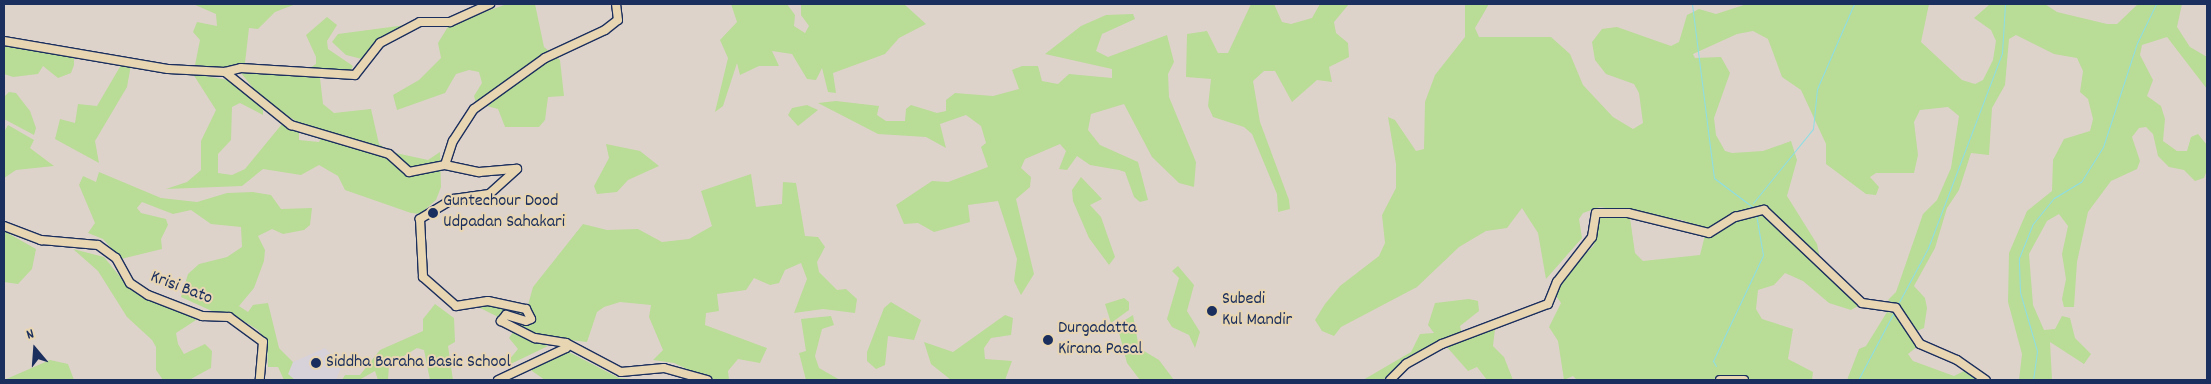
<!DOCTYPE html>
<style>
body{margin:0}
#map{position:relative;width:2211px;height:384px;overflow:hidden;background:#ded3ca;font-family:Dekko,sans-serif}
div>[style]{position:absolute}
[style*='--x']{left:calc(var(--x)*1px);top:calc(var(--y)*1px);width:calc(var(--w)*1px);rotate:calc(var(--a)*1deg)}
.built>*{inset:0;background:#d7d1da}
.green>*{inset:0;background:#b9dc97}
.stream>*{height:1px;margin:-0.5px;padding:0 0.5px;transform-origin:0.5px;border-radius:0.5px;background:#8ddee6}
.roads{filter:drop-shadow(1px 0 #1b2f5e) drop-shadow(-1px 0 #1b2f5e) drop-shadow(0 1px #1b2f5e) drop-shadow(0 -1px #1b2f5e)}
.minor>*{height:8px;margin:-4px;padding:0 4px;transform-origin:4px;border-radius:4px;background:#e8d6b3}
.dots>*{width:14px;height:14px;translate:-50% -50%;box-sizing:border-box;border:2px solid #e8d6b3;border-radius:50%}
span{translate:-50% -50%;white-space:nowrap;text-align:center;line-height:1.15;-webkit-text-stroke:4px #e8d6b3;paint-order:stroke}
.poi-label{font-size:18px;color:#1b2f5e}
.left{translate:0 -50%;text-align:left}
.street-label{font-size:18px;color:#1b2f5e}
.frame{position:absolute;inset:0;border:5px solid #1b2f5e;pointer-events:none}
.north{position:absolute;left:10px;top:324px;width:50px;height:50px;-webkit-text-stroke:4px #e8d6b3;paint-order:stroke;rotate:342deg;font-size:14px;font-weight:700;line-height:20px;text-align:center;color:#1b2f5e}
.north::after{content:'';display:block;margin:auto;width:18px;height:22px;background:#1b2f5e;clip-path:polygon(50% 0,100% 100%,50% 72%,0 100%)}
</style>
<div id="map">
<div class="built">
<div style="clip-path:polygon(325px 348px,342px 365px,336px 380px,295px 380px,288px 374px,293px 362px)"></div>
</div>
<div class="green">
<div style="clip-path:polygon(193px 4px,296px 4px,275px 12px,258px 29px,249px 28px,245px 63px,221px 68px,195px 65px,200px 40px,193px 32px,197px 22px,217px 26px,216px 14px)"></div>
<div style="clip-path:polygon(507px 4px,535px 4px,544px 47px,560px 60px,564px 96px,548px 97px,545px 120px,539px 127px,505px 127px,498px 109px,476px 103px,474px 96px,482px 83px,479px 72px,469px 70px,456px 74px,445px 93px,397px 110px,393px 95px,419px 80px,441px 58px,438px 43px,449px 25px)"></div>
<div style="clip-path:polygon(731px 4px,787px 4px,795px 15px,794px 26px,805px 33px,809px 26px,801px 15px,801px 4px,904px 4px,926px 24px,899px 38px,885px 54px,833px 73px,836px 93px,828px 92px,822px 68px,816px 80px,807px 79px,792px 54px,772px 51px,779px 66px,759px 66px,740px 75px,737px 63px,723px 106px,715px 112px,728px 58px,720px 40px,737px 22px)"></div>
<div style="clip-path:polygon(1251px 4px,1274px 4px,1282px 22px,1291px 24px,1312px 18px,1320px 4px,1349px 4px,1334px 22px,1336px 33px,1348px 43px,1349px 57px,1329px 67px,1332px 82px,1317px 80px,1292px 102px,1275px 71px,1264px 71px,1253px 81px,1260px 122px,1289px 200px,1290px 209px,1278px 212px,1277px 194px,1252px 134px,1244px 127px,1213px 117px,1208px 106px,1211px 79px,1186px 77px,1187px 34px,1207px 31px,1218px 53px,1228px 53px)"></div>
<div style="clip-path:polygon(1465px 4px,1489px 4px,1475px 28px,1479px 37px,1551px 37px,1570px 54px,1583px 85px,1613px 117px,1633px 129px,1643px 123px,1639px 93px,1634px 84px,1606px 74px,1595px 60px,1592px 42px,1602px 29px,1617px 27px,1671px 46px,1679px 42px,1687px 15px,1699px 9px,1716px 14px,1747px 4px,1947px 4px,1929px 4px,1921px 42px,1962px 80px,1975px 84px,1983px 80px,1993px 60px,1996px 41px,1991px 30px,1974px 18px,1990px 4px,2045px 4px,2057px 12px,2107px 24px,2117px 24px,2138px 4px,2182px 4px,2177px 27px,2190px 47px,2207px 57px,2207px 89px,2167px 37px,2142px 45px,2140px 55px,2153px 80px,2147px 96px,2161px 106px,2165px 119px,2163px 141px,2177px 151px,2187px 151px,2191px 137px,2198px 134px,2207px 145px,2207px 170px,2204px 178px,2195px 181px,2184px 170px,2169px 167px,2158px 156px,2153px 134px,2146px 127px,2139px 128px,2132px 137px,2140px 161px,2137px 169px,2111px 181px,2088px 212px,2077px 262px,2074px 307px,2064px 307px,2062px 299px,2066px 279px,2062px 254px,2068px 226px,2059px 214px,2047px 221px,2029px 254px,2033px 305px,2044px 330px,2055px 329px,2062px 316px,2070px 318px,2075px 338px,2091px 354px,2084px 364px,2050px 342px,2052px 380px,2019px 380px,2022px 354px,2008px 302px,2009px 253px,2027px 211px,2052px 191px,2053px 160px,2064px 139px,2090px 131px,2093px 119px,2088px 99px,2080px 92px,2083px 71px,2077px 58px,2054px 54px,2016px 35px,2009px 39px,2005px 85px,1992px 108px,1989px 155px,1971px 153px,1959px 190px,1947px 208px,1935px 248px,1914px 286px,1925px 298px,1927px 308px,1924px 328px,1917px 331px,1901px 308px,1888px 300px,1896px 292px,1923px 214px,1937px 200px,1951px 168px,1959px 116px,1948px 107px,1920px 110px,1914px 122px,1918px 155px,1914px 173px,1876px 173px,1870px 177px,1879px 187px,1876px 195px,1866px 194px,1826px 164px,1826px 144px,1801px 90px,1782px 77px,1768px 39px,1753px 31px,1737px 34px,1693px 54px,1695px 58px,1721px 57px,1730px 73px,1714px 118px,1716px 135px,1725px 151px,1732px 153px,1763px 151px,1791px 141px,1797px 160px,1787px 196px,1817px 244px,1820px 258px,1765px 206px,1707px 230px,1682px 220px,1600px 207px,1583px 213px,1579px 219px,1582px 238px,1546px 279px,1538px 233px,1522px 208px,1507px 228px,1486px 231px,1459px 247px,1417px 287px,1341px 327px,1334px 336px,1322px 331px,1315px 320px,1325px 304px,1340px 286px,1379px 256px,1385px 243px,1382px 215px,1396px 188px,1396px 164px,1388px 117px,1395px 120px,1416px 151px,1424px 149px,1425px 102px,1435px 75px,1465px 37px)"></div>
<div style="clip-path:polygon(1133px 14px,1135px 19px,1102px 34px,1096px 51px,1108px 57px,1167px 35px,1174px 62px,1168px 74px,1169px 97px,1196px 162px,1194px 187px,1179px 183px,1152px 157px,1124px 104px,1091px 114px,1088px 130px,1100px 145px,1138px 162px,1148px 200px,1140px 202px,1134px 197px,1125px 172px,1119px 170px,1090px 165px,1077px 156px,1067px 170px,1059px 169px,1066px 151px,1060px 144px,1025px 159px,1021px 168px,1031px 177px,1030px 187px,1016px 199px,1034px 274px,1021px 295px,1014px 281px,1017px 259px,998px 201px,968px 205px,970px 222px,934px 232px,918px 223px,904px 224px,896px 205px,932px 181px,948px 182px,988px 167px,981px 147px,986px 143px,981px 126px,966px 115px,940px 124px,946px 148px,926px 137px,878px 134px,818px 103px,836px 101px,879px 106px,877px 115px,886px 121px,905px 121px,906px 109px,911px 105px,937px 113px,946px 111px,946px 100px,955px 93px,993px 96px,1019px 89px,1012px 70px,1022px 66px,1038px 66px,1042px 81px,1058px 84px,1069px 74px,1112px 78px,1112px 69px,1045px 54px,1081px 26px,1106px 15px)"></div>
<div style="clip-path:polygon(327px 17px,337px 25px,327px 41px,328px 49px,353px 66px,349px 74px,310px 68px,316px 64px,316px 57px,306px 35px)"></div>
<div style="clip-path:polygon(406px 25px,378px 41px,362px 59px,346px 55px,332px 42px,338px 34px)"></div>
<div style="clip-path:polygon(4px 43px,74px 55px,74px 65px,71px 73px,58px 78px,43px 66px,38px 74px,13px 77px,4px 74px)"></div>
<div style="clip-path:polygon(121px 65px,131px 65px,127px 87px,95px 141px,99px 163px,55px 139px,60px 119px,75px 123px,78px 104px,97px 106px)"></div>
<div style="clip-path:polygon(241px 73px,320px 78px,323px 104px,334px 113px,371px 109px,379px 144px,391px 152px,428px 160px,440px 152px,441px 187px,436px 200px,420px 214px,411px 213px,345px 190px,338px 176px,319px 165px,301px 175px,263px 169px,242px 186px,166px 189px,187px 182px,201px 170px,201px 141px,216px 110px,193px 74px,234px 81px,263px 110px,263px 115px,240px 103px,232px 107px,231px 140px,218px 154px,218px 173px,232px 175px,245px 169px,282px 124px,299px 129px,299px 140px,319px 142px,322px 135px,355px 140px,299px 123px,263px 100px)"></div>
<div style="clip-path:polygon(9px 92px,16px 93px,30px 111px,36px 128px,34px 135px,4px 119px,4px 97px)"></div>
<div style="clip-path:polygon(807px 105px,818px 110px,798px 126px,788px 115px,792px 108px)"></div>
<div style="clip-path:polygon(8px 125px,34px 140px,30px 148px,54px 166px,16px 170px,4px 178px,4px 132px)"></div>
<div style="clip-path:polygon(606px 144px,640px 151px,659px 166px,628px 180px,617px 192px,597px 194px,594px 186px,609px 158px)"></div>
<div style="clip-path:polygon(99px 172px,161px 198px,197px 202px,227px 193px,253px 192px,271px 195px,281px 209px,312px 208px,310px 225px,304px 230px,283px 234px,272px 229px,258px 236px,265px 250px,264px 261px,254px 288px,239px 306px,248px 312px,253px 305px,268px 303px,279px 348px,293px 362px,288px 374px,295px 380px,284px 380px,278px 367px,268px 367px,267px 342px,258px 330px,229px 312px,214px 312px,181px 297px,188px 274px,199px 264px,227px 257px,242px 247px,241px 227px,211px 224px,191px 210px,173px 214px,142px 202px,137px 208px,141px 213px,166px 219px,168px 225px,161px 239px,162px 249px,121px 259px,103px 239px,88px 233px,95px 223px,79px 185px,83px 176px,96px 182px)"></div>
<div style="clip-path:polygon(751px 174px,756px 207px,782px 204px,783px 182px,796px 183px,805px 236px,818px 237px,825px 247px,817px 262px,819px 272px,837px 290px,846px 289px,857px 299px,855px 313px,823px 309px,794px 313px,807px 279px,801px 263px,785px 270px,779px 283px,770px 285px,754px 278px,746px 290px,717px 294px,719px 311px,706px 313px,705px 325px,767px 348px,760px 363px,738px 359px,728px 371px,729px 380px,711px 380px,674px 363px,653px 360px,663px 350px,649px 317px,651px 305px,620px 302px,604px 307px,597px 312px,587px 342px,537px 336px,478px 307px,481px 300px,492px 297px,528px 305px,533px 287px,583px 224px,607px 230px,638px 229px,662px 242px,689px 239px,712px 226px,701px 191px)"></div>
<div style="clip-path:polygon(1081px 177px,1102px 199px,1090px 205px,1101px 217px,1115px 257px,1109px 265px,1089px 238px,1073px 201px,1072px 190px)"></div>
<div style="clip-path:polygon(1760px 212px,1860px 305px,1851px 310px,1829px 303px,1803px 281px,1785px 273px,1774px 285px,1758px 290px,1756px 309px,1762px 319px,1793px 329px,1788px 359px,1813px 372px,1812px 380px,1577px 380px,1573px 376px,1564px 380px,1558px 341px,1549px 327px,1561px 303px,1556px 296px,1564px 277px,1594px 245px,1595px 221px,1600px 216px,1630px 218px,1635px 253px,1643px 261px,1700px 255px,1705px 235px)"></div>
<div style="clip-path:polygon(4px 231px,36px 249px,32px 269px,18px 284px,4px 282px)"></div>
<div style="clip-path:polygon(73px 249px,104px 257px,130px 289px,186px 305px,196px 320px,176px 333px,178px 344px,184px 354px,205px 344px,212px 351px,211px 368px,189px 380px,163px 380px,156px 370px,156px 347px,152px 340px,127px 317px,98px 271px)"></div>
<div style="clip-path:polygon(1178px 266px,1194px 285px,1187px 311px,1200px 332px,1195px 348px,1189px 335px,1172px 327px,1167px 319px,1179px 278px,1172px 271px)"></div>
<div style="clip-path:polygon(1124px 298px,1129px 302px,1129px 310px,1111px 323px,1105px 304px)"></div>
<div style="clip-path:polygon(1469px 299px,1478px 301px,1479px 311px,1460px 326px,1462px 334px,1404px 359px,1383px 380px,1363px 380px,1411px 352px,1420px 334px,1434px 333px,1428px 325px,1435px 303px)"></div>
<div style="clip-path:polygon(891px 302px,921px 320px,914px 340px,888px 336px,885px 365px,876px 369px,867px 361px,867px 352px,884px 308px)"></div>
<div style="clip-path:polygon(435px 304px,454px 318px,455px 342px,448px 346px,453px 380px,430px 380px,424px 350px,417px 348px,389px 365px,388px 380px,378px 380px,375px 371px,359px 380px,342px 380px,345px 375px,360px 375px,380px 350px,423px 331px,423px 319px)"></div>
<div style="clip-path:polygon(1887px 312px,1897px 314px,1918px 346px,1908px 354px,1913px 361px,1954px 376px,1964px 371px,1978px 380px,1847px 380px,1859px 349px,1866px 346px)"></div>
<div style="clip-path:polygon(1005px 315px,1013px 318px,1011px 335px,991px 338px,984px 348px,985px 359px,1012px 361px,1005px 380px,951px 380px,931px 364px,924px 342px,953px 352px)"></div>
<div style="clip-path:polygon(1133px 315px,1139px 348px,1159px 360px,1174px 380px,1140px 380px,1127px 363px,1117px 325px)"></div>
<div style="clip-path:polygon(831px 316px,834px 325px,822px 329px,815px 356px,819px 368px,840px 380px,806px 380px,799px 353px,806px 351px,801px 319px)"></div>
<div style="clip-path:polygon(1489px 329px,1495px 329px,1493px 346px,1504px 357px,1513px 380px,1487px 380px,1477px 367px,1468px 371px,1446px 346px)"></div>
<div style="clip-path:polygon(513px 332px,519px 332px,548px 346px,502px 368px,518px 349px,509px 338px)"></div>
<div style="clip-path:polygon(567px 351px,619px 378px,639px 380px,545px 380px,532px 371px,530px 367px)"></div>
<div style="clip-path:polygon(50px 360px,68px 364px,74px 380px,4px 380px)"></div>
</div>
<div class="stream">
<div style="--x:1692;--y:4;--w:175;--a:82.8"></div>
<div style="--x:1714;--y:178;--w:50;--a:36.9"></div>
<div style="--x:1753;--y:203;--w:95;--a:-51"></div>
<div style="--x:1813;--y:129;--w:40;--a:-84.3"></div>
<div style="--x:1817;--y:89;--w:93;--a:-66.5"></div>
<div style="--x:1898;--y:304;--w:64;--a:-61.8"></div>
<div style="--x:1928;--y:248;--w:209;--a:-69.2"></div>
<div style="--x:2002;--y:53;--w:49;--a:-86.5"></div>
<div style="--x:1716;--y:366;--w:6;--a:-121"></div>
<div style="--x:1713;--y:361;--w:117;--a:-64.7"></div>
<div style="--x:1763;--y:255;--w:42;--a:-99.7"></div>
<div style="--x:1858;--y:380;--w:77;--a:-62.1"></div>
<div style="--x:2033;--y:380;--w:29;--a:-82"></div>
<div style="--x:2037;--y:351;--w:61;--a:-106.1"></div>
<div style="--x:2020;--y:292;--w:34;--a:-92"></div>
<div style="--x:2019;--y:258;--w:35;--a:-68"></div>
<div style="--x:2032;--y:225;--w:35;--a:-51"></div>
<div style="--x:2054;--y:198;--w:31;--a:-31"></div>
<div style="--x:2081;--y:182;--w:41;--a:-57.8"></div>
<div style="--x:2103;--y:147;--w:109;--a:-71.9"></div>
<div style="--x:2137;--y:43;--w:43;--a:-64"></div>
</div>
<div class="roads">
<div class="minor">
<div style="--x:4;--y:41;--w:166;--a:9.7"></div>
<div style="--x:168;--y:69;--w:57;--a:3"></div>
<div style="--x:225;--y:72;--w:85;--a:38.8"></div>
<div style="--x:291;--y:125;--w:102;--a:16.5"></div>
<div style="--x:389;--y:154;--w:27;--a:42"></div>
<div style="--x:409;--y:172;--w:37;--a:-11"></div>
<div style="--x:445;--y:165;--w:35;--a:12"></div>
<div style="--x:479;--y:172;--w:38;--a:-5"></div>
<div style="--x:517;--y:169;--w:38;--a:138"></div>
<div style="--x:489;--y:194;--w:36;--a:172"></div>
<div style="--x:453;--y:199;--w:39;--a:149"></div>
<div style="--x:420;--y:219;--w:58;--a:87"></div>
<div style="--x:423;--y:277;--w:44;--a:41.3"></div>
<div style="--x:456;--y:306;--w:32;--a:-9"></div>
<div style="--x:488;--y:301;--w:39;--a:12"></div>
<div style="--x:526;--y:309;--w:11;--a:63"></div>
<div style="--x:531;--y:319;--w:5;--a:158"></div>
<div style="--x:526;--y:321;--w:21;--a:-163"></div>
<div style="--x:506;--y:315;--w:8;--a:130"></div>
<div style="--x:501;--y:321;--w:38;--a:27"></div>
<div style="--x:535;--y:338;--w:31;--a:9"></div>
<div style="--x:566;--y:343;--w:62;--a:27.8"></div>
<div style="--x:621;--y:372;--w:43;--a:-5.3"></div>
<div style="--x:664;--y:368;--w:45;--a:15.6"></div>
<div style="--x:225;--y:72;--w:16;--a:-14"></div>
<div style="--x:241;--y:68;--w:114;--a:3.5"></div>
<div style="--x:355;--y:75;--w:41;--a:-52"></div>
<div style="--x:380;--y:43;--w:45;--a:-27.7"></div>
<div style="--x:420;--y:22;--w:30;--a:0"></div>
<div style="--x:450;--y:22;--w:44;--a:-24.2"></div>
<div style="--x:445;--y:165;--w:25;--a:-72"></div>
<div style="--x:453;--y:141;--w:38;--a:-57"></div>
<div style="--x:474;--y:109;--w:87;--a:-35.7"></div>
<div style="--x:545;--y:58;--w:66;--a:-25"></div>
<div style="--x:605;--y:30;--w:16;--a:-38"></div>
<div style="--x:618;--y:20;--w:16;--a:-97"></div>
<div style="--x:4;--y:226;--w:40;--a:21"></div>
<div style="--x:41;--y:240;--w:57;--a:5"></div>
<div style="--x:98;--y:245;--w:22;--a:36"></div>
<div style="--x:116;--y:258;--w:29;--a:61"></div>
<div style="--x:130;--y:283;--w:22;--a:34"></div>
<div style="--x:148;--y:295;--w:58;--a:21.3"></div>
<div style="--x:202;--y:316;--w:27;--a:2"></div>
<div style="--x:229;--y:317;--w:42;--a:36.3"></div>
<div style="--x:263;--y:342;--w:38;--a:95"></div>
<div style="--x:498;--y:380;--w:75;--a:-25.2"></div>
<div style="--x:566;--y:348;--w:5;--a:-90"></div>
<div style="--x:1390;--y:380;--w:23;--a:-45"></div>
<div style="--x:1406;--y:364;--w:41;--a:-29.1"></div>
<div style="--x:1442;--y:344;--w:113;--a:-20.7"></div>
<div style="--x:1548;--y:304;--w:24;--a:-68"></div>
<div style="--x:1557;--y:282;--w:57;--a:-52.1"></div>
<div style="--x:1592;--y:237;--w:24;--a:-81"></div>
<div style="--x:1596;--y:213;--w:32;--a:0"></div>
<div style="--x:1628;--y:213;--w:83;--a:13.9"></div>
<div style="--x:1709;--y:233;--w:31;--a:-32"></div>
<div style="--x:1735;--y:217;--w:30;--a:-14"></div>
<div style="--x:1764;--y:210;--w:135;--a:43.5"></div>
<div style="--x:1862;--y:303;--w:34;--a:8"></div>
<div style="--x:1896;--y:308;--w:43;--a:56.3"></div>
<div style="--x:1920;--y:344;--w:40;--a:23.4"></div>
<div style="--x:1957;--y:360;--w:35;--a:35"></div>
<div style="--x:1720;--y:380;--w:24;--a:0"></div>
</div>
</div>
<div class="dots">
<div style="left:433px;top:213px;background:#1b2f5e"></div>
<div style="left:1212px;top:311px;background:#1b2f5e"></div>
<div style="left:1048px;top:340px;background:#1b2f5e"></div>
<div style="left:316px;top:363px;background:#1b2f5e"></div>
</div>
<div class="poi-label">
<span class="left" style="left:443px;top:213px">Guntechour Dood<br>Udpadan Sahakari</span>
<span class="left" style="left:1222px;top:311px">Subedi<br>Kul Mandir</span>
<span class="left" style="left:1058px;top:340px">Durgadatta<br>Kirana Pasal</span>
<span class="left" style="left:326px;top:363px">Siddha Baraha Basic School</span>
</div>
<div class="street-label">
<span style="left:181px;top:289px;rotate:21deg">Krisi Bato</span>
</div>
<div class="frame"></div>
<div class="north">N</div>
</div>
